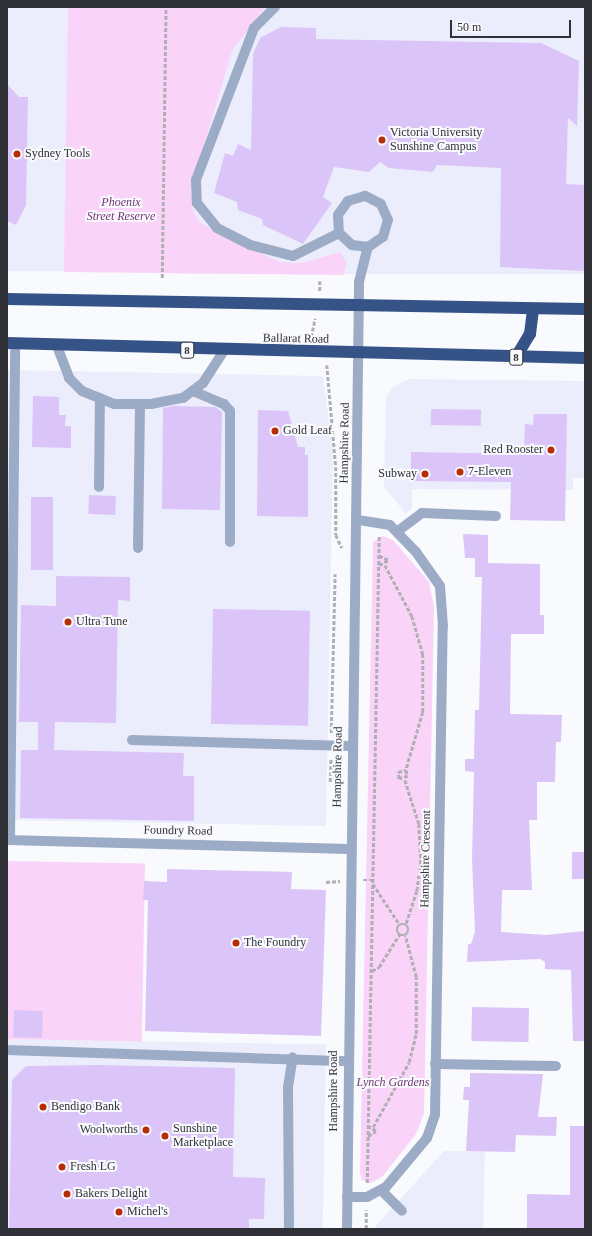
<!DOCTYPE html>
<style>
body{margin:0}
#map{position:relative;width:592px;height:1236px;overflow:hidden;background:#f9fafd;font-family:Georgia,serif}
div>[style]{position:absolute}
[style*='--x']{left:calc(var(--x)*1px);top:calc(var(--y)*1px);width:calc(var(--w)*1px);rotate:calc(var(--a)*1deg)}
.built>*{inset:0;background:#ecedfc;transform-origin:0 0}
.green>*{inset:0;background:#fad3f9;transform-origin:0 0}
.building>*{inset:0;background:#dbc5f8;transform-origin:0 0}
.path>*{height:2.5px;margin-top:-1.25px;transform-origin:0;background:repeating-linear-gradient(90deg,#afafb4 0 4px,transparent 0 6px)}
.path>.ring{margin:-1.25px;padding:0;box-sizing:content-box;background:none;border:2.5px solid #afafb4;border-radius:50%}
.minor>*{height:10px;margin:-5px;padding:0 5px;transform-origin:5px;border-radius:5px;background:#9dacc6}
.highway>*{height:12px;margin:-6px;padding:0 6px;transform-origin:6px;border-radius:6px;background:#355386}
.dots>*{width:11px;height:11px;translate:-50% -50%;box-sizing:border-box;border:2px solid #f9fafd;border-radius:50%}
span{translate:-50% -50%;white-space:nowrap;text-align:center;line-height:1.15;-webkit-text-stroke:4px #f9fafd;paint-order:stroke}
.shield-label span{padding:1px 3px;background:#f9fafd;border:1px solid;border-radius:3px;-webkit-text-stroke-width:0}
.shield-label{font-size:11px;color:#303037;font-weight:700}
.poi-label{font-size:12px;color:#303037}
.left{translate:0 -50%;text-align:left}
.right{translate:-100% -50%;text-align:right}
.park-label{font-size:12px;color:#723472;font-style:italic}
.street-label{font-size:12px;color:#303037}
.frame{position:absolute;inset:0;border:8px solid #303037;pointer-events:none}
.scale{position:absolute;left:450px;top:20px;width:121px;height:18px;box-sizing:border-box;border:2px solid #303037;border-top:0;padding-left:5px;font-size:12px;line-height:14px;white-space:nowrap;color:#303037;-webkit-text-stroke:3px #f9fafd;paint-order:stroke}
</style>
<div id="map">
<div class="built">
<div style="left:7px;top:7px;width:61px;height:264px"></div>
<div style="left:180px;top:7px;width:405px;height:267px"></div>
<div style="clip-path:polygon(7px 370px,323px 376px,333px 452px,326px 826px,7px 820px)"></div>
<div style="clip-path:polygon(409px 379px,585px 381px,585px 478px,573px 478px,573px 490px,412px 489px,412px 508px,406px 514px,384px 487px,386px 397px,393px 387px)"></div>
<div style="left:7px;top:1039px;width:319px;height:190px;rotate:1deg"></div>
<div style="clip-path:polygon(444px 1151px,485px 1151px,483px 1229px,373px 1229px)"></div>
</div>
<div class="green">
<div style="clip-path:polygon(68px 7px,265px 7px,232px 51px,191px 189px,192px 208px,199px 222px,279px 262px,302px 263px,340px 252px,347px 263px,343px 275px,64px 272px)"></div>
<div style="clip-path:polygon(383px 536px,393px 540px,429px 582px,434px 607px,424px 1113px,416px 1134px,382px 1177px,370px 1183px,362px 1180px,360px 1173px,373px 542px)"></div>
<div style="left:7px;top:861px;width:138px;height:178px;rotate:1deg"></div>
</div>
<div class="building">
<div style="clip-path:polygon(281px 27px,316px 28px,316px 39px,541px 43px,579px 61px,577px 126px,568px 118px,566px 184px,585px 185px,585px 271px,500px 267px,501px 168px,437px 165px,433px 172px,389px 168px,380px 162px,369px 172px,334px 167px,323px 197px,332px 203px,303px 244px,263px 225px,262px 219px,238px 210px,237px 202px,214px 193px,225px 153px,233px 156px,238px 144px,251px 150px,253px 54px,260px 38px)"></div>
<div style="clip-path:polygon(7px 84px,19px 97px,28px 97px,26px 205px,16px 225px,7px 221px)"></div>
<div style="clip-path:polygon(33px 396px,59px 397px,59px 415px,66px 415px,65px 426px,71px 426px,71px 448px,32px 447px)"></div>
<div style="clip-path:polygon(174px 406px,215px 407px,222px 412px,220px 510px,162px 509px,163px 408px)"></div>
<div style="left:431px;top:409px;width:50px;height:16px;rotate:1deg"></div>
<div style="clip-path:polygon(258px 410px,288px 411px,298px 447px,305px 447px,305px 455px,308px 455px,308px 517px,257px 516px)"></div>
<div style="clip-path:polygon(534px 414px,567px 414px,565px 521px,510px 520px,511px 482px,411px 481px,411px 452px,524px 454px,525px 424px,533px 425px)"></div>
<div style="left:89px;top:495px;width:27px;height:19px;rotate:2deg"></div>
<div style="left:31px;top:497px;width:22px;height:73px"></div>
<div style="clip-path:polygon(463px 534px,488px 535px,488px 563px,540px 564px,540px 615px,544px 615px,544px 634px,511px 634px,510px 714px,562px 715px,561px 742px,556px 742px,555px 782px,537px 782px,537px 820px,529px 820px,532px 890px,502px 890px,501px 932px,546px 935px,585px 931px,585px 1041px,573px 1041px,571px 970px,545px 969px,545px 962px,540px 959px,467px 962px,468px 944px,471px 944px,475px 932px,472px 858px,474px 772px,465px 771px,465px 759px,474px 759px,475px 710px,479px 710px,482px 577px,475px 577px,475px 558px,465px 558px)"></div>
<div style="clip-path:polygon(56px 576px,130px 577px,130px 601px,118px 600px,116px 723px,55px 722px,54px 750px,184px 753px,183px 776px,194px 776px,194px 821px,20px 818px,21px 750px,38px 750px,38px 722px,19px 722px,21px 605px,56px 606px)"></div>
<div style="left:213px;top:609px;width:97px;height:115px;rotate:1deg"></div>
<div style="left:572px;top:852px;width:13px;height:27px"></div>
<div style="clip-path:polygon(167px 869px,292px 872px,291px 889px,326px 890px,321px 1036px,145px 1031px,148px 900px,143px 900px,144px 881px,167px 882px)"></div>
<div style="left:472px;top:1007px;width:57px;height:34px;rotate:1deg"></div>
<div style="left:14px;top:1010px;width:29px;height:27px;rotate:2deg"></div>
<div style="clip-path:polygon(99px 1065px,235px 1068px,233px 1177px,265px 1178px,264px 1219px,249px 1219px,249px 1229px,9px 1229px,12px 1080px,26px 1066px)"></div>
<div style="clip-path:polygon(470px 1073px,543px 1074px,538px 1117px,557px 1117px,556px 1136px,516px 1135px,515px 1152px,466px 1151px,469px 1100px,463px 1100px,464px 1087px,470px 1087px)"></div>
<div style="clip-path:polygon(570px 1126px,585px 1126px,585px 1229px,527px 1228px,527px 1194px,570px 1195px)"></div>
</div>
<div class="path">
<div style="--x:162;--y:278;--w:271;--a:-89.2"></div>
<div style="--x:320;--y:281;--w:11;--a:90"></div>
<div style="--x:311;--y:337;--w:19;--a:-78"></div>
<div style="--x:327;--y:365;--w:102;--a:85"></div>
<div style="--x:336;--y:467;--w:68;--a:90"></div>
<div style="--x:336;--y:535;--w:14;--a:65"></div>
<div style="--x:379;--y:565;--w:10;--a:-29"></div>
<div style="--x:388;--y:560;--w:10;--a:-156"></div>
<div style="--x:385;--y:565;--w:58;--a:62.1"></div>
<div style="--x:412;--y:616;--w:40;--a:74"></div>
<div style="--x:423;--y:654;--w:58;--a:90"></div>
<div style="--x:423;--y:712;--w:60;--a:106.3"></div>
<div style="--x:406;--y:770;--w:6;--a:72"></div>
<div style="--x:408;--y:776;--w:9;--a:162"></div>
<div style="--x:399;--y:779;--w:7;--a:-98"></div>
<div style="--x:398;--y:772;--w:8;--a:-14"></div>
<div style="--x:331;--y:733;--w:159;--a:-88.6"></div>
<div style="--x:405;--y:780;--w:46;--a:72.3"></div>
<div style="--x:419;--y:824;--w:39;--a:87"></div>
<div style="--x:421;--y:863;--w:28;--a:98"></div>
<div style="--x:417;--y:891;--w:36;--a:108"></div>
<div style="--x:330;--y:782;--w:24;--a:-88"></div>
<div style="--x:363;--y:880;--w:10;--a:0"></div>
<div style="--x:326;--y:882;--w:14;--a:-4"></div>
<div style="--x:373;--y:884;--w:49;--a:56.6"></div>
<div class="ring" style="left:397.5px;top:924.5px;width:8.5px;height:8.5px"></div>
<div style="--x:372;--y:971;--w:8;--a:-30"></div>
<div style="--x:379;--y:967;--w:39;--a:-58"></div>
<div style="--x:7;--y:1121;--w:1;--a:0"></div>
<div style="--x:373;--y:1127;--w:74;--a:-61"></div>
<div style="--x:409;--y:1062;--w:29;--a:-76"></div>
<div style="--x:416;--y:1034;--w:57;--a:-90"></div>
<div style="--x:416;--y:977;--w:43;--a:-104.7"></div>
<div style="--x:368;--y:1136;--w:9;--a:-32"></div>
<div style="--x:376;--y:1131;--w:8;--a:-150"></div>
<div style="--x:367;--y:1183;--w:647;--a:-88.94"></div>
<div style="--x:366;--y:1229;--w:19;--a:-90"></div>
</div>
<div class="minor">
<div style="--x:275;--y:7;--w:30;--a:135"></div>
<div style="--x:254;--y:28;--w:163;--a:110.9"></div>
<div style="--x:196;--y:180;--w:23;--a:88"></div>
<div style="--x:197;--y:203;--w:32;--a:51"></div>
<div style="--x:217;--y:228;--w:37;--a:27"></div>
<div style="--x:250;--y:245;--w:44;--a:14.3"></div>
<div style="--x:293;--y:256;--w:51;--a:-26.6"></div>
<div style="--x:57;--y:346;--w:34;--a:69"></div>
<div style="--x:69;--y:378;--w:18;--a:45"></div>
<div style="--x:82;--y:391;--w:35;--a:22"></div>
<div style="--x:114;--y:404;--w:37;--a:0"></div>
<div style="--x:151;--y:404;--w:33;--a:-11"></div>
<div style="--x:183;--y:398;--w:25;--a:-37"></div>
<div style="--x:203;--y:383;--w:38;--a:-57"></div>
<div style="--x:193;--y:391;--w:34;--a:23"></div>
<div style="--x:224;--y:404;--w:9;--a:49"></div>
<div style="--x:230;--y:411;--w:131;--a:90"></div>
<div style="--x:99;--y:487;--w:89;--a:-89.4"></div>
<div style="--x:398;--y:531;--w:30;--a:-37"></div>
<div style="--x:422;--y:513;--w:74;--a:2.3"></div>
<div style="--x:138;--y:548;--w:144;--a:-89.2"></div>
<div style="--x:132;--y:740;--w:219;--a:1.6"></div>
<div style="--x:7;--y:840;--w:342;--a:1.5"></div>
<div style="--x:10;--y:840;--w:497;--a:-89.4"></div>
<div style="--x:7;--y:1050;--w:340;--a:1.9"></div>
<div style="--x:435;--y:1064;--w:121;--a:0.9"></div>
<div style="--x:382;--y:1191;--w:28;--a:45"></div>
<div style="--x:347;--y:1197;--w:20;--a:0"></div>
<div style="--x:367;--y:1197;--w:21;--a:-28"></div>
<div style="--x:386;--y:1187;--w:64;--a:-50.1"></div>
<div style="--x:427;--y:1138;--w:24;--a:-71"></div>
<div style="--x:435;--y:1115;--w:489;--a:-89.1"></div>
<div style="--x:443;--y:626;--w:40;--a:-94.3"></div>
<div style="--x:440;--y:586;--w:42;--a:-125.2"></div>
<div style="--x:416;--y:552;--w:37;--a:-134"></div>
<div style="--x:390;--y:525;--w:33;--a:-171"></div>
<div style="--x:289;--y:1229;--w:142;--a:-90.4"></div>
<div style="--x:288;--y:1087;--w:30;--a:-81"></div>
<div style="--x:347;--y:1229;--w:947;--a:-89.27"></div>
<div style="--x:359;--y:282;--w:36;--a:-76"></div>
<div style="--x:368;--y:247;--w:18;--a:-34"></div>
<div style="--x:383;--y:237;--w:18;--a:-74"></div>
<div style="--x:388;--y:220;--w:17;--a:-114"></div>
<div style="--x:381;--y:204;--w:18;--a:-153"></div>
<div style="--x:365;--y:196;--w:18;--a:164"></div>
<div style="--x:348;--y:201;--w:17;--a:126"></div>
<div style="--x:338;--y:215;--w:18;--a:87"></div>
<div style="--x:339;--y:233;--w:18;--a:43"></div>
<div style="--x:352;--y:245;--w:16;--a:7"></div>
</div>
<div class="highway">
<div style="--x:7;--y:299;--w:578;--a:0.99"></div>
<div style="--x:7;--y:343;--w:578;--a:1.49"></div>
<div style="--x:516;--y:357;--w:27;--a:-59"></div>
<div style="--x:530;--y:334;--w:25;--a:-83"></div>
</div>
<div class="dots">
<div style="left:382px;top:140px;background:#b62c06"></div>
<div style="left:17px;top:154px;background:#b62c06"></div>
<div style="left:275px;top:431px;background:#b62c06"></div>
<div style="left:551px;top:450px;background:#b62c06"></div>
<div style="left:460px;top:472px;background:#b62c06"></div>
<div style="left:425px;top:474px;background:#b62c06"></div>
<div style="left:68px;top:622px;background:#b62c06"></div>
<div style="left:236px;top:943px;background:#b62c06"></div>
<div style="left:43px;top:1107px;background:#b62c06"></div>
<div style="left:146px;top:1130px;background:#b62c06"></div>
<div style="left:165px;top:1136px;background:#b62c06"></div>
<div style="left:62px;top:1167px;background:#b62c06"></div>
<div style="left:67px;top:1194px;background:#b62c06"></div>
<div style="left:119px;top:1212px;background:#b62c06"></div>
</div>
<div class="shield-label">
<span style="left:187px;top:350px">8</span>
<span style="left:516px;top:357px">8</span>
</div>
<div class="poi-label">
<span class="left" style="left:390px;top:140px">Victoria University<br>Sunshine Campus</span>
<span class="left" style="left:25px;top:154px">Sydney Tools</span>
<span class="left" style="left:283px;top:431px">Gold Leaf</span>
<span class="right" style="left:543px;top:450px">Red Rooster</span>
<span class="left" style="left:468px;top:472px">7-Eleven</span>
<span class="right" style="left:417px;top:474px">Subway</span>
<span class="left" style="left:76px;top:622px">Ultra Tune</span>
<span class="left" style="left:244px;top:943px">The Foundry</span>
<span class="left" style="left:51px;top:1107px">Bendigo Bank</span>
<span class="left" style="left:173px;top:1136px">Sunshine<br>Marketplace</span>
<span class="right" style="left:138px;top:1130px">Woolworths</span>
<span class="left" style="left:70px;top:1167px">Fresh LG</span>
<span class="left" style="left:75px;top:1194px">Bakers Delight</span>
<span class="left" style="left:127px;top:1212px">Michel's</span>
</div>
<div class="park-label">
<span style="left:121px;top:210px">Phoenix<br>Street Reserve</span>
<span style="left:393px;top:1083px">Lynch Gardens</span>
</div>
<div class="street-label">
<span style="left:296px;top:339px;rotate:1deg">Ballarat Road</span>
<span style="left:345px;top:443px;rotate:-89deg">Hampshire Road</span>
<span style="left:338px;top:767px;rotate:-89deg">Hampshire Road</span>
<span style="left:178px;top:831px;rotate:1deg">Foundry Road</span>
<span style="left:426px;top:859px;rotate:-89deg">Hampshire Crescent</span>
<span style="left:334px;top:1091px;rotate:-90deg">Hampshire Road</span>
</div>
<div class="frame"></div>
<div class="scale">50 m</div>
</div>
